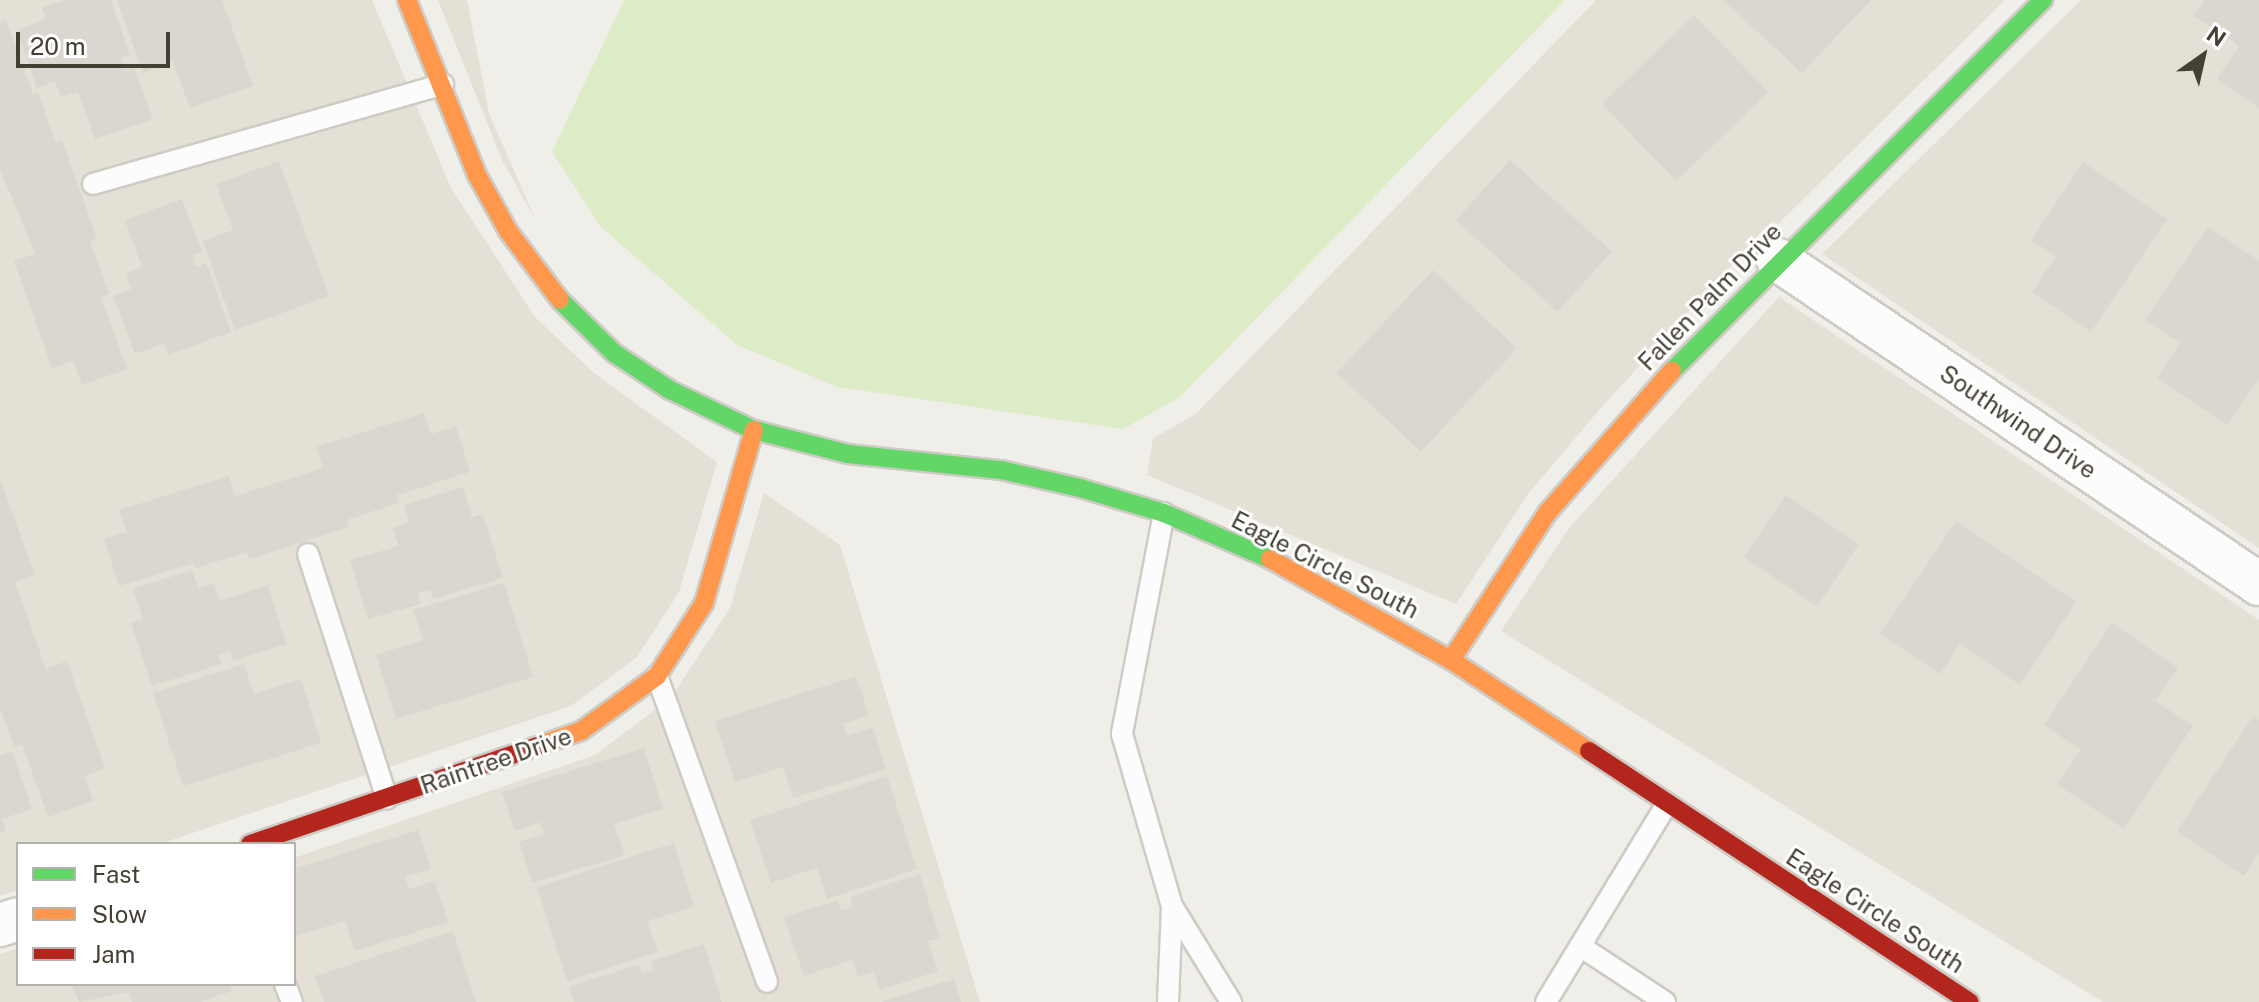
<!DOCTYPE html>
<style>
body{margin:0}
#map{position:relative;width:2259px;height:1002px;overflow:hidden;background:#f0eee8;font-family:"Public Sans",sans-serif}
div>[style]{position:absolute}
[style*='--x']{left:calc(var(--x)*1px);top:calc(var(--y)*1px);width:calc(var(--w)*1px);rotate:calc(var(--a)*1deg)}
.residential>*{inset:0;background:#e4e0d5}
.green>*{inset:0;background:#dbecc6}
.building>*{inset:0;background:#d9d7d0;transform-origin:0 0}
.roads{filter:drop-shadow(2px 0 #cecbc5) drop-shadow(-2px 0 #cecbc5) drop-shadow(0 2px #cecbc5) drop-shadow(0 -2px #cecbc5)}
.lane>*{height:20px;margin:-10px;padding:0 10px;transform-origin:10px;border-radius:10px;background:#fdfcfc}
.street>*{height:42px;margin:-21px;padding:0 21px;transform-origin:21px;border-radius:21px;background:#fdfcfc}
.fast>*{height:18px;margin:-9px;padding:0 9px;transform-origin:9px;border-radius:9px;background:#63d668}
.slow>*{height:18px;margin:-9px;padding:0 9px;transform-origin:9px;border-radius:9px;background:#ff974d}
.jam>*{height:18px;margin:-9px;padding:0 9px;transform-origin:9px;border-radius:9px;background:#b3261e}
span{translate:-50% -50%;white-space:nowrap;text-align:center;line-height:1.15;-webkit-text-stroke:6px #fff;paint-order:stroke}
.street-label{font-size:24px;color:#454034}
.legend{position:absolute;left:16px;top:842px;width:280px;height:144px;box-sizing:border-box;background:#fff;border:2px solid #b5b3ae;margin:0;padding:10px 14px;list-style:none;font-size:24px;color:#454034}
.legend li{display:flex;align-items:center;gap:16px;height:40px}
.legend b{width:40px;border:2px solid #b5b3ae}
.north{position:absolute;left:2163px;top:16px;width:80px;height:80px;-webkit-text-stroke:6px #fff;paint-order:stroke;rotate:34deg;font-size:22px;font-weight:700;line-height:32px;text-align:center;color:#454034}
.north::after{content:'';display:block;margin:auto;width:28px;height:36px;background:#454034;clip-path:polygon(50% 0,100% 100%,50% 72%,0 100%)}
.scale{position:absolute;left:16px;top:32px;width:154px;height:36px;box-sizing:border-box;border:4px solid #454034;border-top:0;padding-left:10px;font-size:24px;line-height:28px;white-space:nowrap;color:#454034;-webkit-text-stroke:6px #fff;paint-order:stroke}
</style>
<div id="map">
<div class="residential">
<div style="clip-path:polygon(0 0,372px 0,451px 188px,535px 317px,595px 374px,717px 462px,679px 592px,637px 657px,571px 706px,160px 844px,18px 844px,18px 890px,0 896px)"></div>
<div style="clip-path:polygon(438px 0,467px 0,489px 113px,535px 219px,502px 160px)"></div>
<div style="clip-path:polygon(1596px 0,2005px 0,1778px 224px,1772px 221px,1600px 409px,1528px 494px,1456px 604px,1147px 475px,1153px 438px,1196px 414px)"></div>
<div style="clip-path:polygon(2081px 0,2259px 0,2259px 548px,1822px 254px)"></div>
<div style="clip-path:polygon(1779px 297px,2259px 620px,2259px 1002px,2103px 1002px,1501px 631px,1569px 528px)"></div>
<div style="clip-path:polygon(764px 493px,840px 545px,980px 1002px,0 1002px,0 954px,18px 948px,18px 984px,294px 984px,294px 858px,595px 755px,670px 699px,730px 608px)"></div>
</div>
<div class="green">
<div style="clip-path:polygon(624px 0,1565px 0,1180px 397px,1123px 429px,838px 387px,737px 345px,601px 227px,552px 152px)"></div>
</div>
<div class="building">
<div style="clip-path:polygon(65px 0,111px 0,130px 55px,120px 58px,125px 70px,134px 67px,153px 119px,95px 139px,78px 92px,61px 97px,55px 81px,37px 88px,17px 30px,46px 19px,42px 8px)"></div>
<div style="clip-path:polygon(117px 0,222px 0,253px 86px,190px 108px,173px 62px,143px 73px)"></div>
<div style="clip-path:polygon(1723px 0,1871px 0,1802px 73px)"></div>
<div style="clip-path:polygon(2205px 0,2259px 0,2259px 108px,2217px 79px,2239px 46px,2194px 16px)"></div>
<div style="left:1694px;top:15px;width:107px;height:128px;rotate:46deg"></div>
<div style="clip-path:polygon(6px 19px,33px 94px,38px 92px,56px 143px,62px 140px,97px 239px,90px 241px,109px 294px,101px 297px,127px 369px,82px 385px,73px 361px,52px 368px,14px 261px,35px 254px,0 169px,0 22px)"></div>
<div style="left:1510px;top:160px;width:137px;height:81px;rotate:42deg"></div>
<div style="clip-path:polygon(279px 161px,329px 296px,235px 330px,203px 241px,233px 230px,216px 184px)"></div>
<div style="clip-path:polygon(2083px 162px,2167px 219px,2091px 332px,2032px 292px,2056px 256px,2031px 240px)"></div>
<div style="clip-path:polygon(182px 199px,202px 251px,193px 255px,196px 267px,206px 263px,231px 332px,168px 355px,164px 343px,135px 354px,113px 296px,131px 290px,126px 274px,142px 267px,125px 220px)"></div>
<div style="clip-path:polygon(2208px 227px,2259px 261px,2259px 378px,2227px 425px,2157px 378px,2180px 343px,2145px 320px)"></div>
<div style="left:1433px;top:270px;width:115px;height:141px;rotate:43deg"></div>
<div style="clip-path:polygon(424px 413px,431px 434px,456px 426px,470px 472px,397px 495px,399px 503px,346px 520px,349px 527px,249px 559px,247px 552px,196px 568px,194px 563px,119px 586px,104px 539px,127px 532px,119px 510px,229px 476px,235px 496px,323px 468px,316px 447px)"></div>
<div style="clip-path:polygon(0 479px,35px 575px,15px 582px,46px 669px,67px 661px,105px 768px,84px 776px,93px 801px,48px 817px,22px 744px,14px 747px,0 708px)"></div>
<div style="clip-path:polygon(463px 487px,472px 517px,483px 514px,503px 578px,433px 599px,430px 590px,418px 593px,421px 604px,368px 619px,350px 560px,399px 546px,392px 528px,409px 523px,404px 505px)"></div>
<div style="left:1786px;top:495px;width:88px;height:75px;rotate:34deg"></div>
<div style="clip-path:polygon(1956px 521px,2076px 602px,2020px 685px,1960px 644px,1940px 674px,1880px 634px)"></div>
<div style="clip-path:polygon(192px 570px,198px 588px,214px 583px,219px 601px,268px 585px,286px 644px,233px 661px,230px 651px,218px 655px,221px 664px,152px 686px,131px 623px,143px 619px,133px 589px)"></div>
<div style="clip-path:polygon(504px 583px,533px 677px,396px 719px,376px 655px,423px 640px,413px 610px)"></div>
<div style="clip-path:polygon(2112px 623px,2178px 668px,2155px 701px,2193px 726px,2124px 829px,2057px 784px,2081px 750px,2044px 725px)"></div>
<div style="clip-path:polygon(244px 664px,254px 694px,301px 679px,321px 743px,183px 786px,153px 693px)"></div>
<div style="clip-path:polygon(856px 676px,869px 715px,843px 724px,847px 736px,873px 727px,886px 769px,793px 798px,783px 767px,735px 782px,715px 721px)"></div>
<div style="clip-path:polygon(2253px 716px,2259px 720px,2259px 853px,2244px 876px,2177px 831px)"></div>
<div style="clip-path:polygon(644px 748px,663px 809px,614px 824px,625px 855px,532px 883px,519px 842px,544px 834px,540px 822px,515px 831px,502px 792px)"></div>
<div style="clip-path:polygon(12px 751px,32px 809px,2px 819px,6px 831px,0 833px,0 755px)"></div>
<div style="clip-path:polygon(887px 776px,917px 869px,827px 899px,817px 868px,771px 883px,750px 820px)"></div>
<div style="clip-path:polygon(418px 830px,431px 869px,405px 877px,409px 889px,435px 881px,448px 922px,355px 951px,345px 921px,296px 936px,294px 869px)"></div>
<div style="clip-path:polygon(674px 843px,694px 907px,647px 921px,658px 952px,567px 981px,537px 887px)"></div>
<div style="clip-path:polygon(920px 874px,940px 938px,928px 941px,938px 971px,880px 990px,874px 972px,858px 977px,852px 960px,804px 976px,784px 917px,838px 900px,841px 910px,853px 906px,850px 897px)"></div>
<div style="clip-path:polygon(453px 931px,476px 1002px,324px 1002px,315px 976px)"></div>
<div style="clip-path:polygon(704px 944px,722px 1002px,574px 1002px,569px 987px,639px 964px,642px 974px,654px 970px,651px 961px)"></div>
<div style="clip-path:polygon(954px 979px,961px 1002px,883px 1002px,883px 1001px)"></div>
<div style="clip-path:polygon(72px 984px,229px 984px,232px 991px,200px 1002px,132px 1002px,129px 992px,79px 1002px)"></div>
</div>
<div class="roads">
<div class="lane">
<div style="--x:93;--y:184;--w:364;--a:-15.9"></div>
<div style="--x:1164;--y:513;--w:225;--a:100.8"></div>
<div style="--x:1122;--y:734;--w:179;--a:73.8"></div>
<div style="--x:1172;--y:906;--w:113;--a:58.4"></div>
<div style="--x:308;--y:554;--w:257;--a:72.1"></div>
<div style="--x:657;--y:676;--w:325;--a:70.2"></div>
<div style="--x:1580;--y:946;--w:102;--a:33.4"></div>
<div style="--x:285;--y:984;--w:19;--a:69"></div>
<div style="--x:1168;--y:1002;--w:96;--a:-87.6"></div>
<div style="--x:1546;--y:1002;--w:232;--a:-58.6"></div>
</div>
<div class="street">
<div style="--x:1778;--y:260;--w:580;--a:33.96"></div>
<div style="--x:0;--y:925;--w:19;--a:-18"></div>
</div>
<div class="fast">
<div style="--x:560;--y:300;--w:76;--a:44.5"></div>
<div style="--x:614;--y:353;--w:67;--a:33.5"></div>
<div style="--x:670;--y:390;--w:93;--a:25.5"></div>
<div style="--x:754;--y:430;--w:97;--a:14.3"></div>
<div style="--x:848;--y:454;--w:154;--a:6"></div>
<div style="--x:1001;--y:470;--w:81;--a:12.8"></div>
<div style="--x:1080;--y:488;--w:88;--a:16.6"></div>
<div style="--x:1164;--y:513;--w:116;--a:23.5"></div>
<div style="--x:1672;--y:371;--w:525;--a:-45"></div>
</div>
<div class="slow">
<div style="--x:407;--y:0;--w:188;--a:68.2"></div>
<div style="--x:477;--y:175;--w:64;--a:61"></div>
<div style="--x:508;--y:231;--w:86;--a:53"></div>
<div style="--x:1270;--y:559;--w:207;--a:29.2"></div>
<div style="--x:1451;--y:660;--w:165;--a:33.4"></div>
<div style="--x:1451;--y:660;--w:177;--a:-56.8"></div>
<div style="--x:1548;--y:512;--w:188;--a:-48.7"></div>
<div style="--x:538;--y:746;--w:46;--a:-19.2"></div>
<div style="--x:581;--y:731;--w:94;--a:-35.9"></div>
<div style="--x:657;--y:676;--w:87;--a:-57.2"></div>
<div style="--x:704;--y:603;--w:180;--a:-73.9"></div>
</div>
<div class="jam">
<div style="--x:1589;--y:751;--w:456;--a:33.4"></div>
<div style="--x:250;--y:844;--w:304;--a:-18.8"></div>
</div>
</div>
<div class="street-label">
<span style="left:1710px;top:297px;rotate:-46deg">Fallen Palm Drive</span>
<span style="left:2018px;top:422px;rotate:34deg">Southwind Drive</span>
<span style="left:1325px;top:565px;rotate:27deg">Eagle Circle South</span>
<span style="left:496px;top:761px;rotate:-19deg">Raintree Drive</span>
<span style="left:1875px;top:911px;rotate:33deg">Eagle Circle South</span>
</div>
<ul class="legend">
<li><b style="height:10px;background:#63d668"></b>Fast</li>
<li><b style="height:10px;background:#ff974d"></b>Slow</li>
<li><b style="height:10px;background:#b3261e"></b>Jam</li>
</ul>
<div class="north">N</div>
<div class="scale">20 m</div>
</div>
